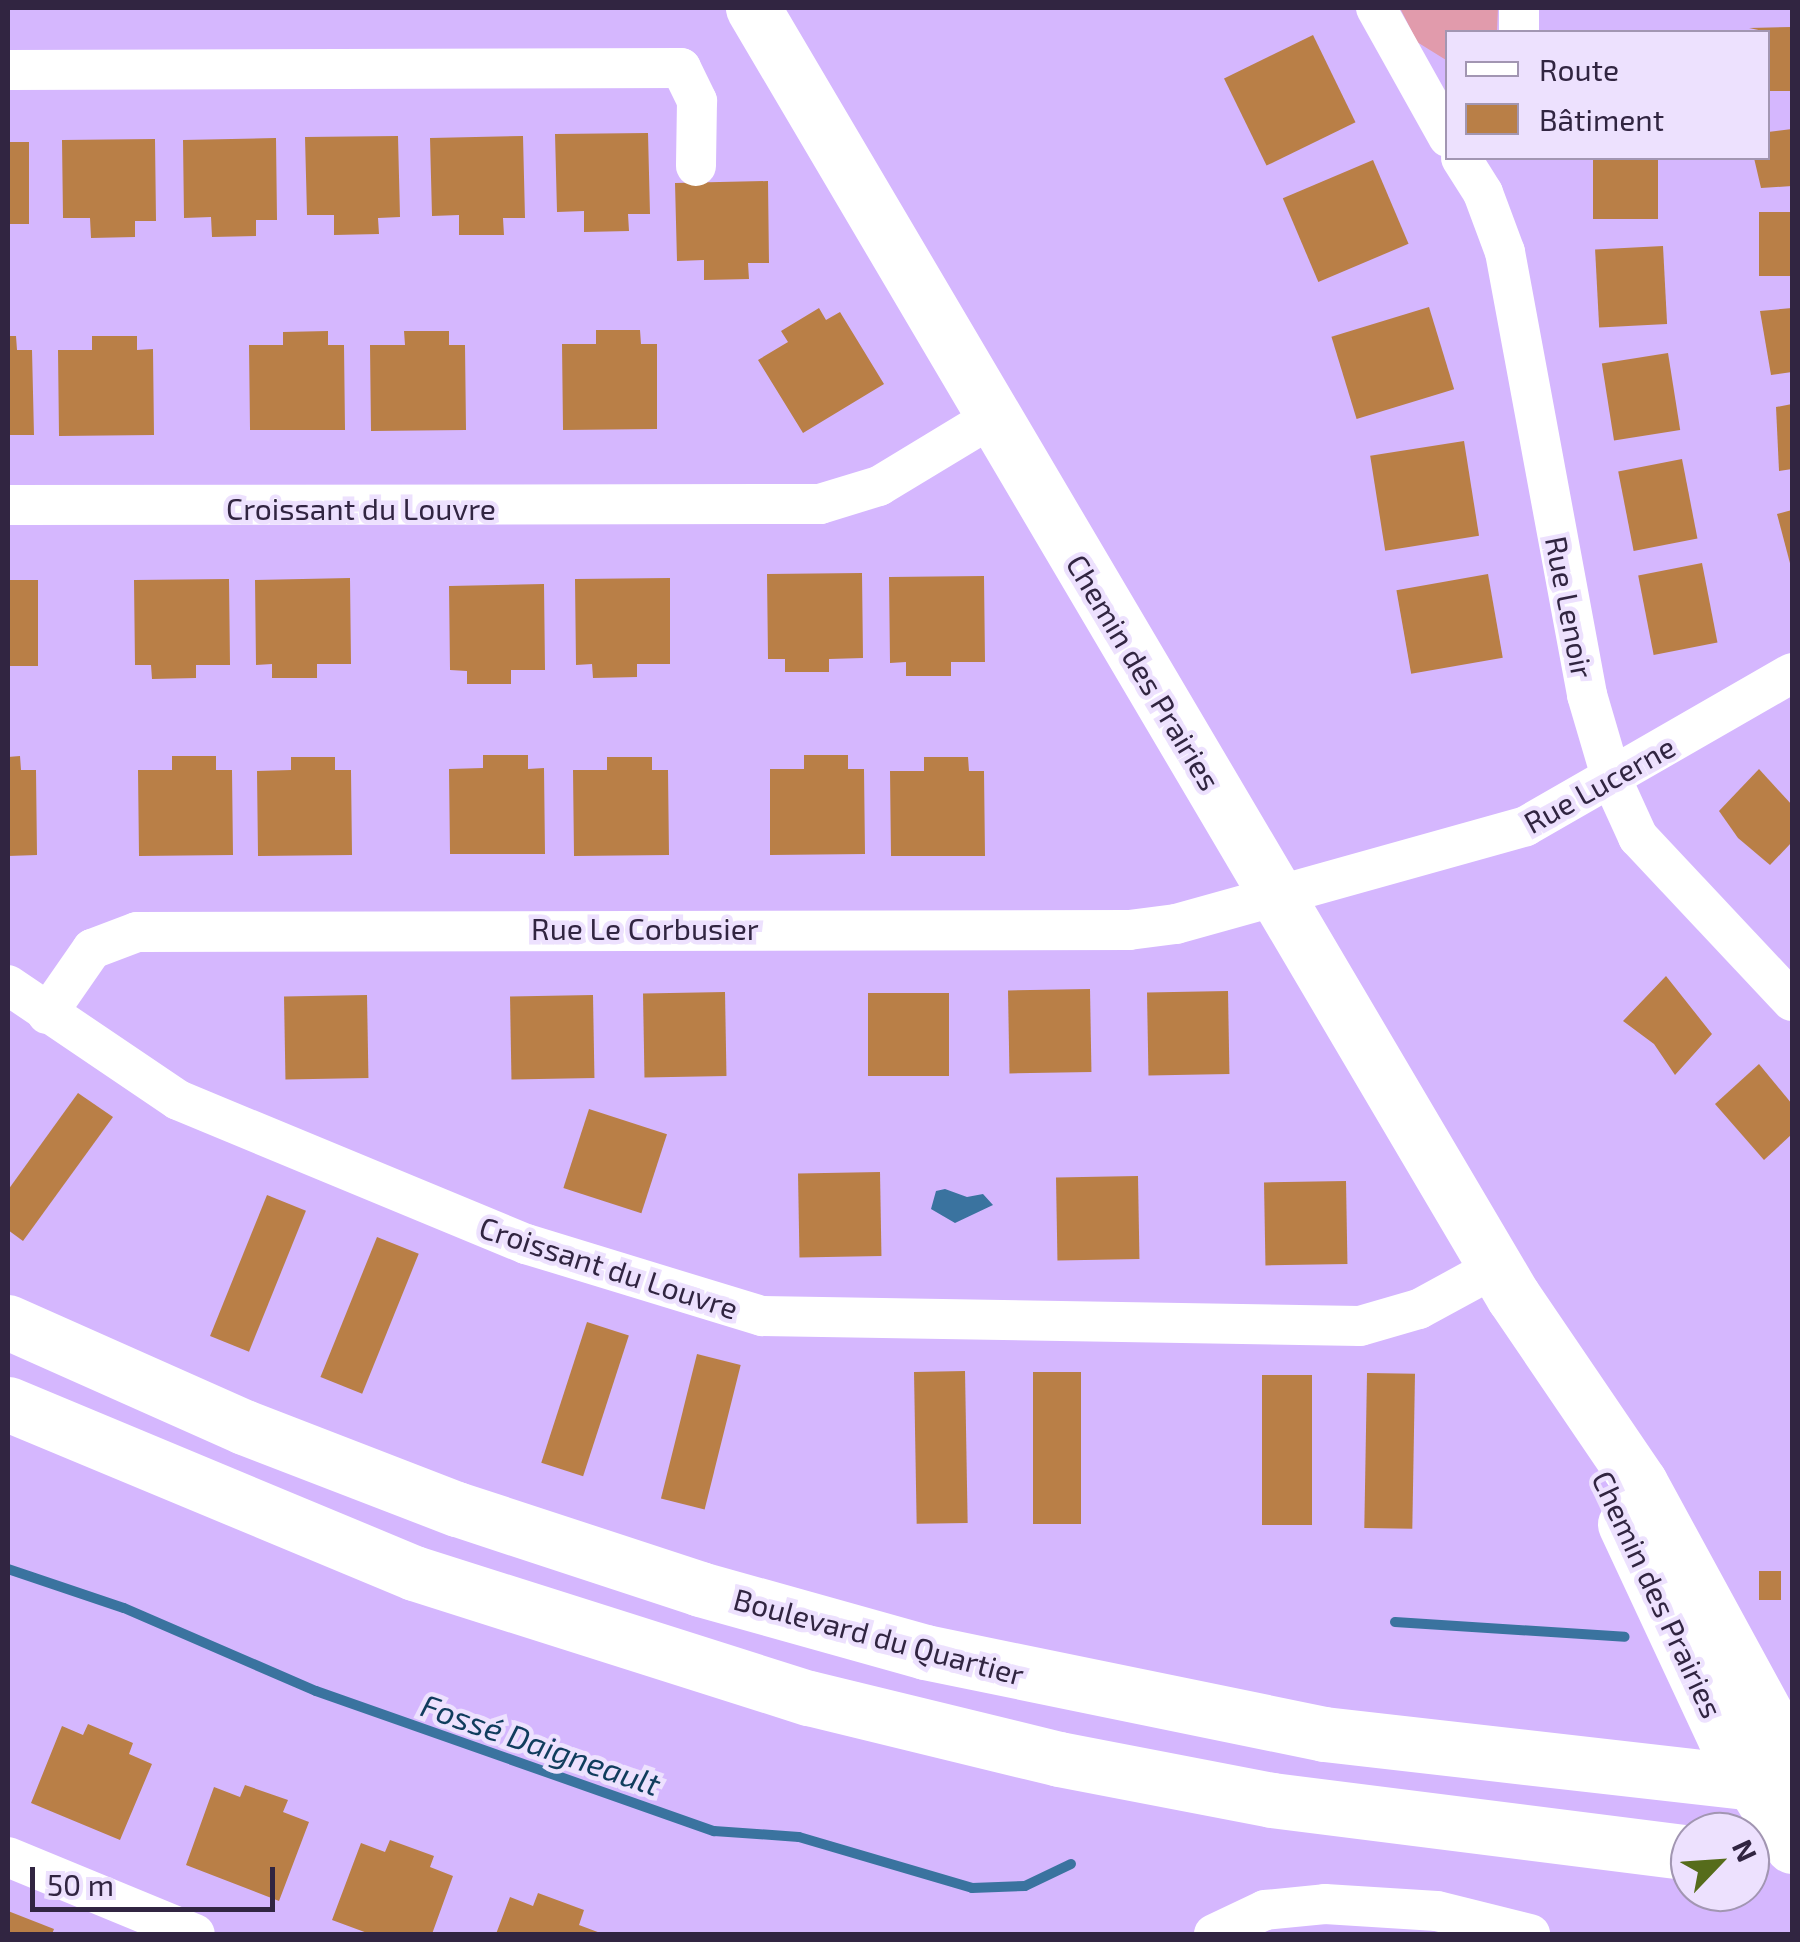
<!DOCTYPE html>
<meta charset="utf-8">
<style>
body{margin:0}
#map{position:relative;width:1800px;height:1942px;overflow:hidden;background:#d5b7fe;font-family:"Exo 2",sans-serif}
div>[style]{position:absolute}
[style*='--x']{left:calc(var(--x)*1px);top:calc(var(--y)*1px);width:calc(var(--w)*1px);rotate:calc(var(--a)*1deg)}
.green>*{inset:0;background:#e19bac}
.water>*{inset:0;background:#3a739f}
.stream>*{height:10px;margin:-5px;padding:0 5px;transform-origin:5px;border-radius:5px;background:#3a739f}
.building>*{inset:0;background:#b97f47;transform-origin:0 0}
.street>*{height:40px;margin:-20px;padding:0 20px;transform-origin:20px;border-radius:20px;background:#fff}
.secondary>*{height:55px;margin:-27.5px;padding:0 27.5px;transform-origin:27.5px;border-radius:27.5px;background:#fff}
span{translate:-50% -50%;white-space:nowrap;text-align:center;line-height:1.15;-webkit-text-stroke:9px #ede1fe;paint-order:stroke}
.street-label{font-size:30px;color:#312541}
.water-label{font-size:32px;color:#103d5d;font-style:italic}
.frame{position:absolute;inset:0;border:10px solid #312541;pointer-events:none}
.legend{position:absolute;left:1445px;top:30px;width:325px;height:130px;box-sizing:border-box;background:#ede1fe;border:2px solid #a296b2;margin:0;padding:12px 18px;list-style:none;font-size:30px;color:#312541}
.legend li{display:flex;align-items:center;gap:20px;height:50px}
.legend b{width:50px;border:2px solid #a296b2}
.north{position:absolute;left:1670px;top:1812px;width:100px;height:100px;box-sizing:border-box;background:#ede1fe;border:2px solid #a296b2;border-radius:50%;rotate:65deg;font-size:28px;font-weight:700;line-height:40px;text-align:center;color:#312541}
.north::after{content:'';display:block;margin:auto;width:35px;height:45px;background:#566c1b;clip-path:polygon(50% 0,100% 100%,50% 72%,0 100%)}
.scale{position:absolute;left:30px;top:1867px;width:245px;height:45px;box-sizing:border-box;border:5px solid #312541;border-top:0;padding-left:12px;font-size:30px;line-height:35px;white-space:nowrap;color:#312541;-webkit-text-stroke:8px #ede1fe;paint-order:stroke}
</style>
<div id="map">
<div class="green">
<div style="clip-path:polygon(1400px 8px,1498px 8px,1497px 30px,1448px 32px,1446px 60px,1417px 42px)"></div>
</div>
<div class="water">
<div style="clip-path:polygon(945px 1189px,967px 1197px,983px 1194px,993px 1205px,955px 1223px,931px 1209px,936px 1191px)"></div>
</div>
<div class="stream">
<div style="--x:8;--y:1569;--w:122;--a:18.6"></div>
<div style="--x:124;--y:1608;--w:209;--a:23.4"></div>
<div style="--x:316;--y:1691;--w:422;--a:19.4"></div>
<div style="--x:714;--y:1831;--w:85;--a:4"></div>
<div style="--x:799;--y:1837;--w:180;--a:16.4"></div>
<div style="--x:972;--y:1888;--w:53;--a:-2.2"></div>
<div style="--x:1025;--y:1886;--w:51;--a:-25.6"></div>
<div style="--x:1395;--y:1622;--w:230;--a:3.7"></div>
</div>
<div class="building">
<div style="clip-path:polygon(1792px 27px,1792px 91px,1768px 91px,1768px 32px,1749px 28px)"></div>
<div style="left:1313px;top:35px;width:97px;height:99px;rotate:64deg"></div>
<div style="clip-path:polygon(1792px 129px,1792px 186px,1761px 188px,1754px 158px,1768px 158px,1768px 132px)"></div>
<div style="clip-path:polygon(648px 133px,650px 214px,628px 214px,629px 231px,584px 232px,584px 211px,557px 212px,555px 134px)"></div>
<div style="clip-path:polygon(398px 136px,400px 217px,378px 218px,379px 234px,334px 235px,334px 215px,307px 215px,305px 137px)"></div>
<div style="clip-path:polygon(523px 136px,525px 218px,503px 218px,504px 235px,459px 235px,459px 215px,432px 216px,430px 138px)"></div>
<div style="clip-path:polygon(276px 138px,277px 220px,256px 220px,256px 236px,212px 237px,211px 217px,184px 218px,183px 140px)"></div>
<div style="clip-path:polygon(155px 139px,156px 221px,135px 221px,135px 237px,91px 238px,90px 218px,63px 218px,62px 140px)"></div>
<div style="left:8px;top:142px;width:21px;height:82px"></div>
<div style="left:1593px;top:158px;width:65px;height:61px"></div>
<div style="left:1373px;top:160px;width:91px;height:98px;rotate:67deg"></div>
<div style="clip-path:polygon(768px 181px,769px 263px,748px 263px,749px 279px,704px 280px,704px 260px,677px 261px,675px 183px)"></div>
<div style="left:1792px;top:212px;width:64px;height:33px;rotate:90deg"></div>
<div style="left:1663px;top:246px;width:78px;height:68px;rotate:87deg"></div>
<div style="left:1429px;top:307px;width:86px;height:102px;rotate:73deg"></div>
<div style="clip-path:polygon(819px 308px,826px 320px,840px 312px,884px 384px,803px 433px,758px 360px,788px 342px,781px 331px)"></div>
<div style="clip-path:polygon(1792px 308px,1792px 372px,1771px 375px,1760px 311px)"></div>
<div style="clip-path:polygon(596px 330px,640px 330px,641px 344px,657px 344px,657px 429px,563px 430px,562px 344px,596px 344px)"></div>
<div style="clip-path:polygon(328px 331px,328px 345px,344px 345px,345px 430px,250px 430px,249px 345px,283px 345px,283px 332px)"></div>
<div style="clip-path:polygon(404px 331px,449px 331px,449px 345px,465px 345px,466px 430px,371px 431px,370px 345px,405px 345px)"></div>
<div style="clip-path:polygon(8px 336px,16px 336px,17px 350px,32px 350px,34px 435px,8px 435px)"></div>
<div style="clip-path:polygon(92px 336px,137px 336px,137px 350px,153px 349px,154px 435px,59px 436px,58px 350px,92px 350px)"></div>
<div style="left:1668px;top:353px;width:78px;height:67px;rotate:81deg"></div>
<div style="clip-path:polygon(1792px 404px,1792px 469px,1779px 471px,1776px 407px)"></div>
<div style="left:1464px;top:441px;width:96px;height:95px;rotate:81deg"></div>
<div style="left:1682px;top:459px;width:81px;height:65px;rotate:79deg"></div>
<div style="clip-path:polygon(1792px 510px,1792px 567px,1791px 567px,1777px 514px)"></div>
<div style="left:1702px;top:563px;width:81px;height:65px;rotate:79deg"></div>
<div style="clip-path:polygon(862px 573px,863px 658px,829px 659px,829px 672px,785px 672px,785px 659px,768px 659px,767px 574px)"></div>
<div style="left:1488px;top:574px;width:85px;height:93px;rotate:80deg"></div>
<div style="clip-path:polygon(984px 576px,985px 662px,951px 662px,951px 676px,906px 676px,906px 662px,890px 663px,889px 577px)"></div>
<div style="clip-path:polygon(350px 578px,351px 664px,317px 664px,317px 678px,272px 678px,272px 664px,256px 665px,255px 580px)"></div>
<div style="clip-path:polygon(670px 578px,670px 664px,637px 664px,637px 677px,593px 678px,592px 664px,576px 665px,575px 579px)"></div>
<div style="clip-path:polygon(229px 579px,230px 665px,196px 665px,196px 678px,152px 679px,151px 665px,135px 665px,134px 580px)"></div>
<div style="left:8px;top:580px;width:30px;height:86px"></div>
<div style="clip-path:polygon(544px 584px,545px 670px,511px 670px,511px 684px,467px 684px,467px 671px,450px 670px,449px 586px)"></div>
<div style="clip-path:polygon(483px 755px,528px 755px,528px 769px,544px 768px,545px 854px,450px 854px,449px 769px,483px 768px)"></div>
<div style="clip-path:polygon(804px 755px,848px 755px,848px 769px,864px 769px,865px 854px,770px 855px,770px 769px,804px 769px)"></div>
<div style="clip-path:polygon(20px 756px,21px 770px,36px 770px,37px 855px,8px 856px,8px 757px)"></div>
<div style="clip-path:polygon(172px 756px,216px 756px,216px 770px,232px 770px,233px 855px,139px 856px,138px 770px,172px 770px)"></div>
<div style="clip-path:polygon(291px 757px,335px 757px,335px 770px,351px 770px,352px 855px,258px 856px,257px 771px,291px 770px)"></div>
<div style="clip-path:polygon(607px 757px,652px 757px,652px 770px,668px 770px,669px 855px,574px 856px,573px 770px,607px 770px)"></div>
<div style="clip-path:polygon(924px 757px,968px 757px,969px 771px,984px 771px,985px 856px,891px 856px,890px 771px,924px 771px)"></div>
<div style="clip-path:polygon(1759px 769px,1792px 805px,1792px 842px,1770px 865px,1738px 838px,1719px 811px)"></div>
<div style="clip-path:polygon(1666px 976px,1712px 1034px,1675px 1075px,1654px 1044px,1623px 1021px)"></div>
<div style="left:1090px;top:989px;width:83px;height:82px;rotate:89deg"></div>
<div style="left:1228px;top:991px;width:83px;height:81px;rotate:89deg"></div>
<div style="left:725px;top:992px;width:84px;height:82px;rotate:89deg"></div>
<div style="left:868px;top:993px;width:81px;height:83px"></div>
<div style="left:367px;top:995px;width:83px;height:83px;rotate:89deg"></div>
<div style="left:593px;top:995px;width:83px;height:83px;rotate:89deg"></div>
<div style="clip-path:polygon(1759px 1064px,1792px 1104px,1792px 1134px,1764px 1160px,1715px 1104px)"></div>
<div style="clip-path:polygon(78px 1093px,113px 1117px,23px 1241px,8px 1230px,8px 1190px)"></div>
<div style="left:589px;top:1109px;width:82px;height:83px;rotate:18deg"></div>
<div style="left:880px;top:1172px;width:84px;height:82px;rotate:89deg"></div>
<div style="left:1138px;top:1176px;width:83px;height:82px;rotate:89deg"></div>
<div style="left:1346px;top:1181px;width:83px;height:82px;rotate:89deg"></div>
<div style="left:267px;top:1195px;width:42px;height:152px;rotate:22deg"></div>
<div style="left:377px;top:1237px;width:45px;height:151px;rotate:22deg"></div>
<div style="left:587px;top:1322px;width:44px;height:148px;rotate:18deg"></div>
<div style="left:697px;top:1354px;width:45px;height:149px;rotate:14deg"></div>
<div style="left:965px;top:1371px;width:152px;height:51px;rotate:89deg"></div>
<div style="left:1033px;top:1372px;width:48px;height:152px"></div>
<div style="left:1367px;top:1373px;width:48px;height:155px;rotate:1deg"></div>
<div style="left:1262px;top:1375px;width:50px;height:150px"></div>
<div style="left:1759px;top:1571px;width:22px;height:29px"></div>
<div style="clip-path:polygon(88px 1724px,133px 1743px,129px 1754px,152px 1764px,120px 1840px,31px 1803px,62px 1726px,83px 1735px)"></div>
<div style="clip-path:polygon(245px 1785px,288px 1800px,283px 1812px,309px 1822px,279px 1901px,186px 1865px,214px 1787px,240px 1797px)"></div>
<div style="clip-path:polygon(390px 1840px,434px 1856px,430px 1867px,453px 1876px,432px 1934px,370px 1934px,332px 1920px,361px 1843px,385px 1852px)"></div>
<div style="clip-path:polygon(538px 1893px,584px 1910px,579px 1925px,603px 1934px,496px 1934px,510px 1897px,533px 1906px)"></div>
<div style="clip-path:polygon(8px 1911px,54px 1929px,52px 1934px,8px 1934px)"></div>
</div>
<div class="street">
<div style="--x:1376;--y:8;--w:148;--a:60.8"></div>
<div style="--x:1519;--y:32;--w:24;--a:-90"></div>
<div style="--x:8;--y:70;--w:673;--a:-0.17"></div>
<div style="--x:681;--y:68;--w:37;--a:64"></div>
<div style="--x:697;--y:101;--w:65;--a:90.9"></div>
<div style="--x:1461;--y:158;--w:41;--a:57.8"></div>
<div style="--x:1483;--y:193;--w:63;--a:69.6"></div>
<div style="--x:1505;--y:252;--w:451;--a:79.5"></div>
<div style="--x:1587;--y:695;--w:89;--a:73.6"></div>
<div style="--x:1612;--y:780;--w:63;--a:65.5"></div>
<div style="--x:1638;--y:837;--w:225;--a:46.8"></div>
<div style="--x:8;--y:505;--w:812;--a:-0.07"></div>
<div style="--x:820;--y:504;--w:62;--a:-17"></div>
<div style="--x:879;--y:486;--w:133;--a:-31.2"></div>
<div style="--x:8;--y:985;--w:205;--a:34.1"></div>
<div style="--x:178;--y:1100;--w:377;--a:22.5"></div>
<div style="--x:526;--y:1244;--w:247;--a:17"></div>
<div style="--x:762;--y:1316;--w:598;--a:0.96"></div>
<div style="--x:1360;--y:1326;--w:61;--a:-16.1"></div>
<div style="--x:1419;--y:1309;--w:88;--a:-28.6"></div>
<div style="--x:47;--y:1014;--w:79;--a:-55.3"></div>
<div style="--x:92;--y:949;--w:48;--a:-20.7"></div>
<div style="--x:137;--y:932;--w:992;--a:-0.12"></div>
<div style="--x:1129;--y:930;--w:47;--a:-7.3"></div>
<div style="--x:1176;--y:924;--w:363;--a:-15.6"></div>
<div style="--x:1526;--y:826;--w:307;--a:-29.9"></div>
<div style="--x:8;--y:1857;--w:202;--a:22.4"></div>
<div style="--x:1214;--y:1934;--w:56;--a:-25.2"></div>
<div style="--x:1265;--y:1910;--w:60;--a:-5.7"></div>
<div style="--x:1325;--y:1904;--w:112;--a:3.6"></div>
<div style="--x:1437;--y:1911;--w:96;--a:13.9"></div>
</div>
<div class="secondary">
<div style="--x:753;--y:8;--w:1496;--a:59.46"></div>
<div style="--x:1513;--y:1296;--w:226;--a:55.8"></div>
<div style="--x:1640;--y:1483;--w:270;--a:61.4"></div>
<div style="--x:1769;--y:1720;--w:42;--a:65.9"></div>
<div style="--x:1786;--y:1758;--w:41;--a:81.7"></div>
<div style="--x:8;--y:1322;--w:258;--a:24"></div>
<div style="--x:244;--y:1427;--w:228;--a:21.1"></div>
<div style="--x:457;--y:1509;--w:256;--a:18.2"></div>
<div style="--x:700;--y:1589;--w:234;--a:15.6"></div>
<div style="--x:925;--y:1652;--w:407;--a:11.6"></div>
<div style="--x:1324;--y:1734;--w:471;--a:6.5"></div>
<div style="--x:8;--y:1404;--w:440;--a:22.6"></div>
<div style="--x:414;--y:1573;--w:414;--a:17.6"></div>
<div style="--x:809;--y:1698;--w:257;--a:13.7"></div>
<div style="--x:1059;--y:1759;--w:217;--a:10.9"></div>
<div style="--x:1272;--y:1800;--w:421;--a:7.2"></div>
<div style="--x:1625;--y:1524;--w:236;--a:65"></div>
<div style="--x:1725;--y:1738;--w:127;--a:58.2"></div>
</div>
<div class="street-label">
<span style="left:361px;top:508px">Croissant du Louvre</span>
<span style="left:1570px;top:607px;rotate:79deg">Rue Lenoir</span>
<span style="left:1144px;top:672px;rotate:59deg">Chemin des Prairies</span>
<span style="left:1599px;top:784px;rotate:-29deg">Rue Lucerne</span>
<span style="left:645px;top:928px">Rue Le Corbusier</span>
<span style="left:609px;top:1267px;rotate:18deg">Croissant du Louvre</span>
<span style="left:1658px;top:1594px;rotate:65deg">Chemin des Prairies</span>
<span style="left:879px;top:1636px;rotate:15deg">Boulevard du Quartier</span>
</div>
<div class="water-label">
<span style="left:541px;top:1744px;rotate:19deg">Fossé Daigneault</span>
</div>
<div class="frame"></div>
<ul class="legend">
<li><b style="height:12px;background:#fff"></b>Route</li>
<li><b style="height:28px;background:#b97f47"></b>Bâtiment</li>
</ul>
<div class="north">N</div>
<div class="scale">50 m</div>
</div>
